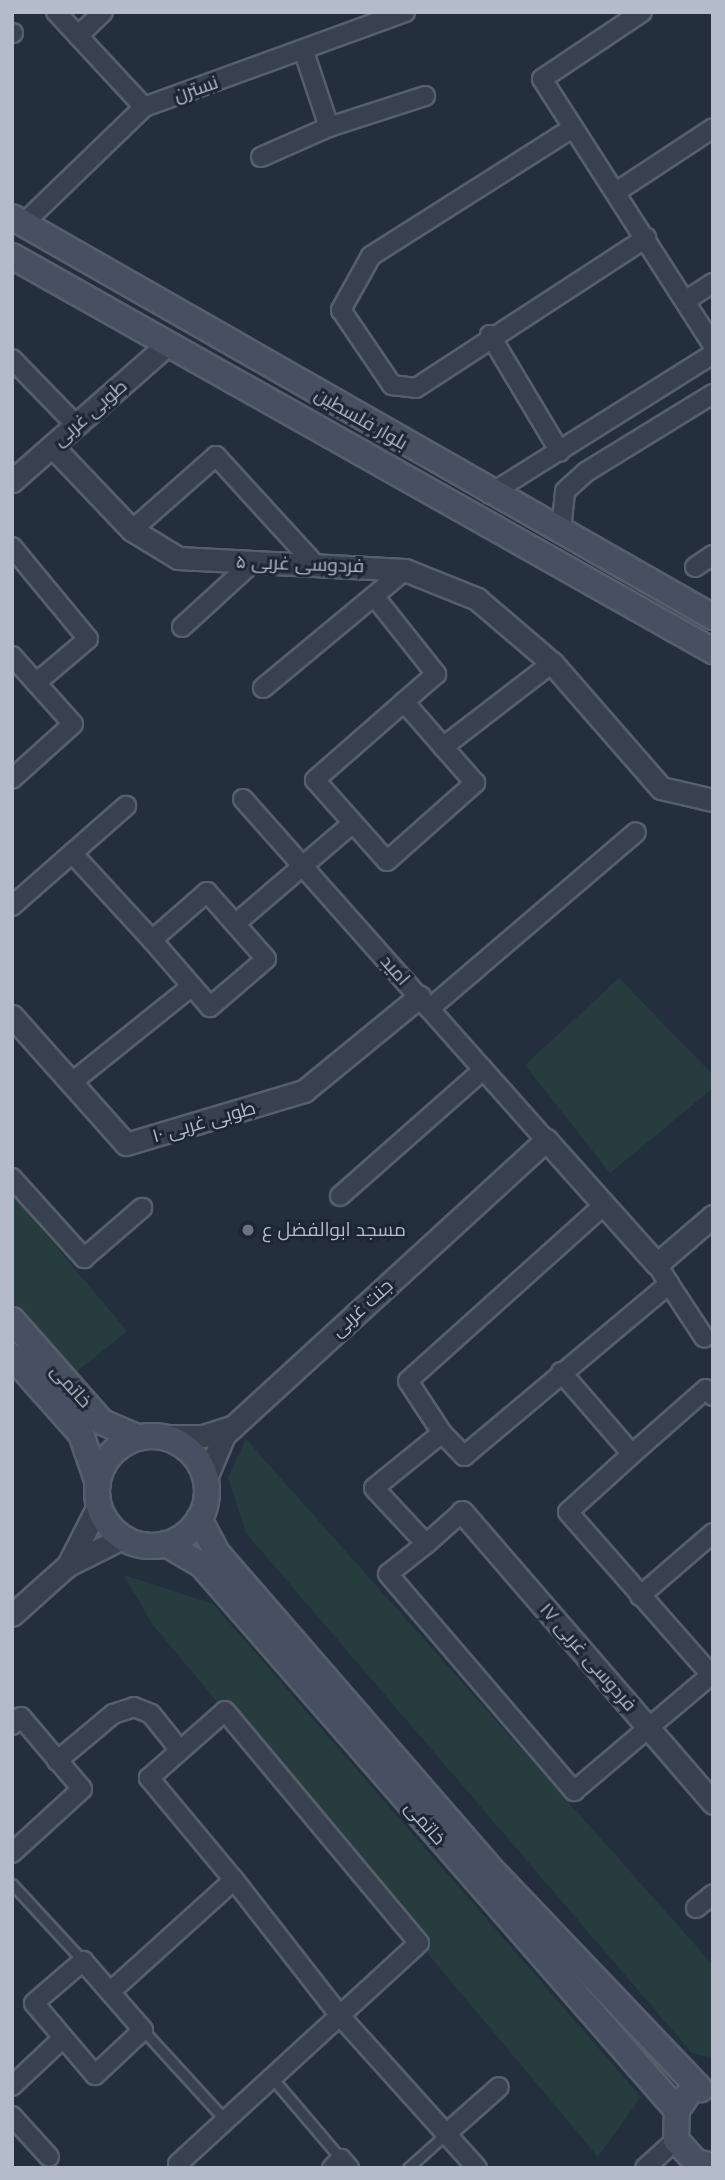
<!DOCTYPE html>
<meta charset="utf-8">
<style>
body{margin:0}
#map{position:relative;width:725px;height:2180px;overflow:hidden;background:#242f3e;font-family:"DM Sans",Cairo,sans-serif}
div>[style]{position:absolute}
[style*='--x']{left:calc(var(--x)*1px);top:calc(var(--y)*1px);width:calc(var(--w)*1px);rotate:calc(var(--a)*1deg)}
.green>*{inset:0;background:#263c3f}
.roads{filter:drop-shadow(2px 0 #565f6c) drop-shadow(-2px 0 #565f6c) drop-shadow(0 2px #565f6c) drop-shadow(0 -2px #565f6c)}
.service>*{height:9px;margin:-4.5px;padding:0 4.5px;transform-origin:4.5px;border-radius:4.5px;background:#38414e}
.minor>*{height:18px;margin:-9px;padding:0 9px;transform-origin:9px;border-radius:9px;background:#38414e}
.tertiary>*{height:21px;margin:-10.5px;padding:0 10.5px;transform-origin:10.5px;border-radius:10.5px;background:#38414e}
.secondary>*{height:24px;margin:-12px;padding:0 12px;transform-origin:12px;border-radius:12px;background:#465061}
.secondary>.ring{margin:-12px;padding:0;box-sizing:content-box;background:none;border:24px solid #465061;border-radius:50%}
.dots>*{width:19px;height:19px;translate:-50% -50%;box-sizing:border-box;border:4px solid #1d2633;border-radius:50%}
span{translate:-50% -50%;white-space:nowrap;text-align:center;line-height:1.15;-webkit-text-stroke:6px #1d2633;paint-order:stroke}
.street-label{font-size:19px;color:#b4bcc9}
.poi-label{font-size:19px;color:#b4bcc9}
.left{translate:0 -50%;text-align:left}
.frame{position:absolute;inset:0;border:14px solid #b4bcc9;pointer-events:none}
</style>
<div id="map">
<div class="green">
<div style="clip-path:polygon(619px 978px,713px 1075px,713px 1088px,610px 1173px,525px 1065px)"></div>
<div style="clip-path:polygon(12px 1194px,127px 1331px,74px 1374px,12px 1303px)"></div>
<div style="clip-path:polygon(246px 1439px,713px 1965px,713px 2058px,692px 2053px,246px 1533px,228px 1477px)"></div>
<div style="clip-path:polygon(124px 1575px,213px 1604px,641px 2097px,598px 2157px,152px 1624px)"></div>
</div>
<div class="roads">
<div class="service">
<div style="--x:12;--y:1884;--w:105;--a:47.3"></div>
<div style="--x:143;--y:2030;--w:125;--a:47.6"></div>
<div style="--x:273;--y:2079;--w:105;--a:49.6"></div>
<div style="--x:408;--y:2168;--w:52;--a:-41.9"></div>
</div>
<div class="minor">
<div style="--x:56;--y:12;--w:129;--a:47.2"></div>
<div style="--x:642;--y:12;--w:120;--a:146.2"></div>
<div style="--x:542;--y:79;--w:316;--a:57.3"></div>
<div style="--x:12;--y:33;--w:1;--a:0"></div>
<div style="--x:78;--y:36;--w:35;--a:-44"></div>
<div style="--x:329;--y:127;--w:101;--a:-17.9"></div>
<div style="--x:571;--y:129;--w:237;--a:147.6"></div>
<div style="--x:371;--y:256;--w:62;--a:119.1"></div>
<div style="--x:341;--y:310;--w:91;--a:55.8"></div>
<div style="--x:392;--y:385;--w:24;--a:7"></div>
<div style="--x:416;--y:388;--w:275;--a:-33.1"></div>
<div style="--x:261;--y:157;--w:74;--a:-23.8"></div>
<div style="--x:329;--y:127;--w:79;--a:-108.4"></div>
<div style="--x:616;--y:192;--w:116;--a:-33.4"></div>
<div style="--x:24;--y:223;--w:167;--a:-44"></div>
<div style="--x:144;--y:107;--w:278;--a:-20"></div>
<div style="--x:685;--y:301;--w:33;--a:-33"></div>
<div style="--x:490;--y:335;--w:136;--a:59.1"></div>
<div style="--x:12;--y:359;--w:92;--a:45.9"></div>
<div style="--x:490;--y:494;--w:263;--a:-32.1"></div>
<div style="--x:132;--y:530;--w:112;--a:-41.4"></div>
<div style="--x:216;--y:456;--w:142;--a:47.6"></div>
<div style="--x:561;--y:530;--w:39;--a:-84"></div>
<div style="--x:565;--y:491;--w:28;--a:-42"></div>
<div style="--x:586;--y:472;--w:149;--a:-31.6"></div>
<div style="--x:12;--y:547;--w:119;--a:50.4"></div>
<div style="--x:88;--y:639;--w:68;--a:139.8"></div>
<div style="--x:695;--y:567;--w:22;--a:-34"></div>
<div style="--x:374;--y:596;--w:100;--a:51.5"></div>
<div style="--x:436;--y:674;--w:161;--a:138.8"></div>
<div style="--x:315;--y:780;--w:108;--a:48.4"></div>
<div style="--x:387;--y:861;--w:118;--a:-41.6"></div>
<div style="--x:475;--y:783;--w:108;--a:-131.2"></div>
<div style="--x:182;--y:627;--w:95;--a:-42.4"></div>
<div style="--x:12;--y:656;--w:91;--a:48.1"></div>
<div style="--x:73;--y:724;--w:82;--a:138"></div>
<div style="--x:263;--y:688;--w:185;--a:-39.7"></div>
<div style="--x:443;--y:747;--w:138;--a:-37.6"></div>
<div style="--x:243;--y:799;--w:456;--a:48.4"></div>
<div style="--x:72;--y:853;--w:118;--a:47.4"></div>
<div style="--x:207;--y:892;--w:89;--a:48.6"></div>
<div style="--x:266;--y:959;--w:74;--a:139.4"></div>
<div style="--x:210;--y:1007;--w:89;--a:-130.9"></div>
<div style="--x:152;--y:940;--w:73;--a:-41.1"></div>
<div style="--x:12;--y:906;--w:152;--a:-41.3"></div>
<div style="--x:235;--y:924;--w:155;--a:-40.6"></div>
<div style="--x:429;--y:1009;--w:272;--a:-40.5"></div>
<div style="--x:71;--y:1083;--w:155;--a:-38.7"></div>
<div style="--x:12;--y:1178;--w:108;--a:48"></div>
<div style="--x:84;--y:1258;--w:77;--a:-40.8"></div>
<div style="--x:340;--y:1196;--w:191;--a:-41.4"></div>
<div style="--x:604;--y:1205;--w:263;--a:138.1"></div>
<div style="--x:408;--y:1381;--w:62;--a:56.8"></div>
<div style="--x:442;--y:1433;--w:32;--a:46"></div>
<div style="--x:464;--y:1456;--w:268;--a:-40"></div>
<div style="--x:669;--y:1284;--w:23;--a:-121"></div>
<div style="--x:669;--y:1284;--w:64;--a:56.6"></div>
<div style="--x:561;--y:1372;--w:108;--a:49.1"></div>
<div style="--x:632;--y:1454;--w:98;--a:-41.3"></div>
<div style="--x:706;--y:1389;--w:10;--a:45"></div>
<div style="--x:442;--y:1433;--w:87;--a:141"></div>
<div style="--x:374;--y:1488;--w:76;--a:47.1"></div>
<div style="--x:426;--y:1544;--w:48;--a:-41.6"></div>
<div style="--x:632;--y:1454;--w:86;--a:137.8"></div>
<div style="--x:568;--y:1512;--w:217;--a:48.7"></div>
<div style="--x:426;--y:1544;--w:48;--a:141.7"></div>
<div style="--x:388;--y:1574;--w:286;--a:49.4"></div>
<div style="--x:574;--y:1791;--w:182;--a:-40.3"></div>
<div style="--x:640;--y:1596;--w:96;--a:-40.8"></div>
<div style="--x:12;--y:1725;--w:12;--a:-42"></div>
<div style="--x:21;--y:1717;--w:94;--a:49.7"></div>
<div style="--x:82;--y:1789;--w:95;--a:137.6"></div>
<div style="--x:57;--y:1761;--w:73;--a:-40"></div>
<div style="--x:113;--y:1714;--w:22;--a:-18"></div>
<div style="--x:134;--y:1707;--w:18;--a:22"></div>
<div style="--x:151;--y:1714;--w:45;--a:51.3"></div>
<div style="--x:234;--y:1880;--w:174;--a:52"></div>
<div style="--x:341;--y:2017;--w:203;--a:48"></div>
<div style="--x:696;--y:1908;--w:22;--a:-39"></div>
<div style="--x:83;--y:1961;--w:91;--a:49"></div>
<div style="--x:143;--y:2030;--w:66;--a:136.8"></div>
<div style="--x:95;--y:2075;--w:94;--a:-130.3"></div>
<div style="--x:34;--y:2003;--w:65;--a:-40.6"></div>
<div style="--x:110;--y:1992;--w:167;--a:-42.1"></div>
<div style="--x:234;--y:1880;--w:133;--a:-129.8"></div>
<div style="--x:149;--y:1778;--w:101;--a:-41.4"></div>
<div style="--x:225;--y:1711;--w:302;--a:50.1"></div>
<div style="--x:419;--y:1943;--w:327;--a:137.5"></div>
<div style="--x:12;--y:2086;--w:70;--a:-43.3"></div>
<div style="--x:12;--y:2116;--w:55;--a:47.9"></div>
<div style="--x:447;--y:2133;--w:69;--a:-41.5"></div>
<div style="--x:332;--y:2168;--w:13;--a:-45"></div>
<div style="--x:341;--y:2159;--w:12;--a:48"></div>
<div style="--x:645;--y:2168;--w:42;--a:-42.1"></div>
</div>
<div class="tertiary">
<div style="--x:52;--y:446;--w:116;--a:46.4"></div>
<div style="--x:132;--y:530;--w:54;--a:31.3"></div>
<div style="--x:178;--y:558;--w:227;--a:3"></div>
<div style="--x:405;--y:570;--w:78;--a:21.9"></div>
<div style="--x:477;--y:599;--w:99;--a:40.5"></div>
<div style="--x:552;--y:663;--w:166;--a:48.9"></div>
<div style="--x:661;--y:788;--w:53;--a:13"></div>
<div style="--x:12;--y:481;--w:208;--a:-41.3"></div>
<div style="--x:12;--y:1016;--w:171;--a:48.3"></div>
<div style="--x:126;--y:1144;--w:186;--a:-16.6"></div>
<div style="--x:304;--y:1091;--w:149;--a:-39.3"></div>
<div style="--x:161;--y:1436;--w:42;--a:0"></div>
<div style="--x:203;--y:1436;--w:32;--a:-18"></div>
<div style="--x:206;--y:1478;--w:47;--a:-67.3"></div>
<div style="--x:224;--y:1435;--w:437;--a:-42.5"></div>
<div style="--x:546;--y:1140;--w:166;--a:48.2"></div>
<div style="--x:657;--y:1264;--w:74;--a:-40.6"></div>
<div style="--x:462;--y:1512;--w:384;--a:49.2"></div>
<div style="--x:69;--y:1563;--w:66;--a:-63"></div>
<div style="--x:12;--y:1615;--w:75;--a:-41.8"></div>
<div style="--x:68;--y:1565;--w:63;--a:-26.6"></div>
</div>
<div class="secondary">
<div style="--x:12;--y:217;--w:807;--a:29.71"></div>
<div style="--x:12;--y:256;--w:805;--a:29.4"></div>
<div style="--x:12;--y:1320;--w:136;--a:48.6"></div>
<div style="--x:102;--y:1422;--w:40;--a:23.4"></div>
<div style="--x:12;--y:1356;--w:104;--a:48.5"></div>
<div style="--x:81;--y:1434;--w:52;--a:70.9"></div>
<div class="ring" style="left:97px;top:1436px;width:86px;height:86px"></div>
<div style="--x:199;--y:1519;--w:38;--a:62"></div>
<div style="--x:217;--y:1553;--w:411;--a:49.1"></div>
<div style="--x:486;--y:1864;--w:311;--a:46.4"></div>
<div style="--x:166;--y:1544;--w:42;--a:30.3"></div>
<div style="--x:202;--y:1565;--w:723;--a:48.93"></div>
<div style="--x:686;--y:2097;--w:16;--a:125"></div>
<div style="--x:677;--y:2110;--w:30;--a:92"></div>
<div style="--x:676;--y:2140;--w:30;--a:48"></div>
<div style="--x:696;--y:2162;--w:17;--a:13"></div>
</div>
</div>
<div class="dots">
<div style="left:248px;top:1230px;background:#6b7280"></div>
</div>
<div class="street-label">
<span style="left:196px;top:89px;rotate:-19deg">نسترن</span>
<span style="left:90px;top:413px;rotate:-41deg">طوبی غربی</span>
<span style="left:361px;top:419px;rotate:30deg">بلوار فلسطین</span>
<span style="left:300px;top:564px;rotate:2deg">فردوسی غربی ۵</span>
<span style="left:395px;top:970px;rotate:49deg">امید</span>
<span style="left:204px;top:1122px;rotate:-16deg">طوبی غربی ۱۰</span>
<span style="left:362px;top:1308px;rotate:-42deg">جنت غربی</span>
<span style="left:71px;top:1386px;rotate:48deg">خاتمی</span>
<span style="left:588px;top:1657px;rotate:49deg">فردوسی غربی ۱۷</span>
<span style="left:425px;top:1823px;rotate:49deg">خاتمی</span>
</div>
<div class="poi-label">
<span class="left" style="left:262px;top:1230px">مسجد ابوالفضل ع</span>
</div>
<div class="frame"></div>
</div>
